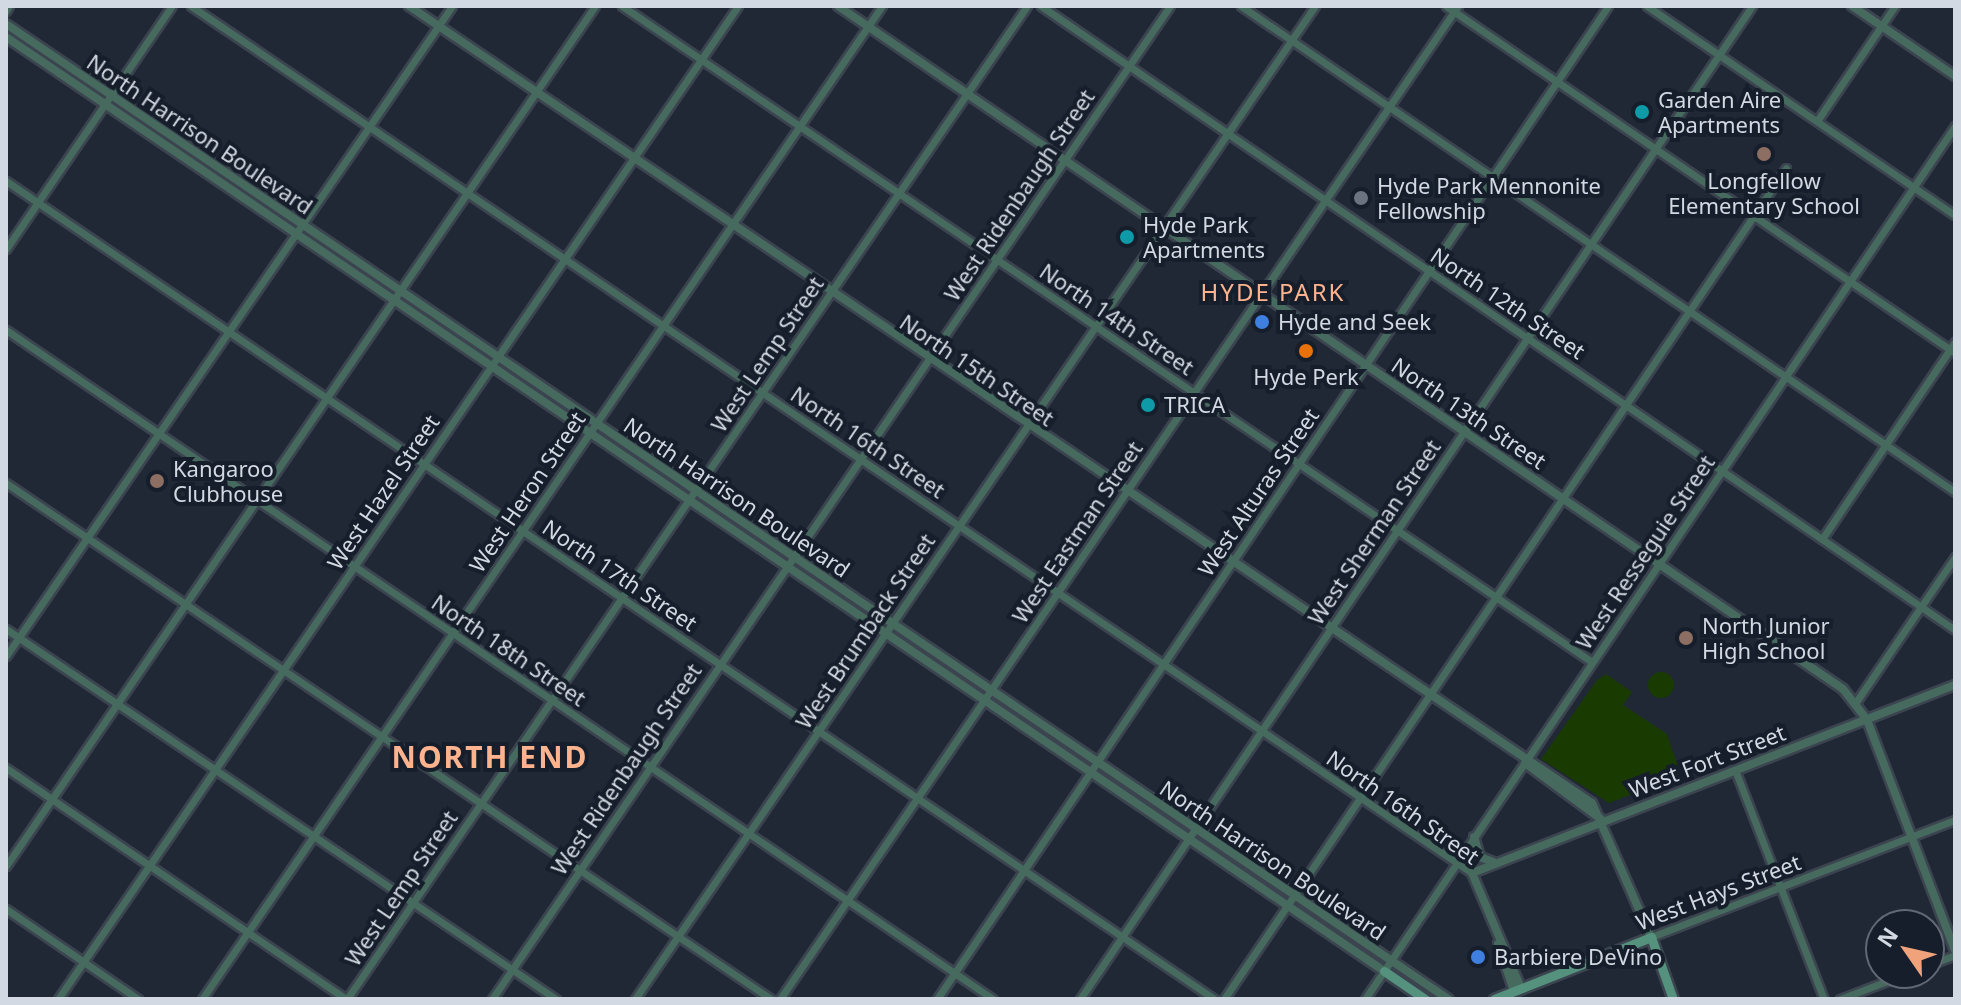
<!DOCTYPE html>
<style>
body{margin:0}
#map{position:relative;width:1961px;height:1005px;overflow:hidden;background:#1f2834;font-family:"Noto Sans",sans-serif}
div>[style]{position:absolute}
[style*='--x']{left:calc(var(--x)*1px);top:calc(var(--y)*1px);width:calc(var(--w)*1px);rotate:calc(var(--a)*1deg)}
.green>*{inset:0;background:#193b02}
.round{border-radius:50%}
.roads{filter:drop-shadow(2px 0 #3c4450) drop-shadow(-2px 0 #3c4450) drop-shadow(0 2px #3c4450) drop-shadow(0 -2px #3c4450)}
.minor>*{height:7px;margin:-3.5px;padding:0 3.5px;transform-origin:3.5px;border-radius:3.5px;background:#466b5e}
.tertiary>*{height:8px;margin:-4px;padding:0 4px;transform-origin:4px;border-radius:4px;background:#466b5e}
.secondary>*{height:9px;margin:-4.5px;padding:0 4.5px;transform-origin:4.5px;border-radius:4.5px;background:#55927d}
.dots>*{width:22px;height:22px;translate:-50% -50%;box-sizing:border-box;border:4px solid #151e2a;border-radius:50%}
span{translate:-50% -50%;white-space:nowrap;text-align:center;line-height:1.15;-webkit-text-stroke:8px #151e2a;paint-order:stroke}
.poi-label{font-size:22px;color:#d3d9e2}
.left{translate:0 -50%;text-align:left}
.street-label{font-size:22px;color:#d3d9e2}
.neighbourhood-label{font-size:24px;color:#fdb38e;letter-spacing:2px}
.district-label{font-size:30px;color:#fdb38e;font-weight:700;letter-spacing:2px}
.frame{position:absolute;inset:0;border:8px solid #d3d9e2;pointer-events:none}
.north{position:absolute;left:1865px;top:909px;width:80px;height:80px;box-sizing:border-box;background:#151e2a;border:2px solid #616974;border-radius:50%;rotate:304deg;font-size:22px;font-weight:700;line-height:32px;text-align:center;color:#d3d9e2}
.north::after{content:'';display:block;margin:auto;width:28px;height:36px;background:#f0a27a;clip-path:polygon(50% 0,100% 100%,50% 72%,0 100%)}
</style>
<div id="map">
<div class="green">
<div class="round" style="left:1648px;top:672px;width:26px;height:26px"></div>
<div style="clip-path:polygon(1606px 674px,1632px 692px,1623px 705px,1667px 734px,1681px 775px,1609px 803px,1541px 759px,1597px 680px)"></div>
</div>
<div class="roads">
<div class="minor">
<div style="--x:191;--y:6;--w:1547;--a:34.09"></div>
<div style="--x:622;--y:6;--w:1171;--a:34.07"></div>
<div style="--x:1041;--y:6;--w:1107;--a:34.32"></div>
<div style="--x:1241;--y:6;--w:864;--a:34.24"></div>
<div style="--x:1446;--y:6;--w:616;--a:34.28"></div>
<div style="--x:1647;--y:6;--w:372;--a:34.2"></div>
<div style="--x:6;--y:11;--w:6;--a:-59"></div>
<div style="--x:1817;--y:121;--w:139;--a:-55.9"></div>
<div style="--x:6;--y:181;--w:1459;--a:34.1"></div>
<div style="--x:6;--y:249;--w:294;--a:-55.7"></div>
<div style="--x:6;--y:330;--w:1192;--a:34.13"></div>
<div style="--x:6;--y:483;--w:923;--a:34"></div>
<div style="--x:1822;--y:539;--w:238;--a:-56"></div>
<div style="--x:6;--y:629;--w:663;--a:33.93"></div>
<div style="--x:6;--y:656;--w:788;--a:-55.54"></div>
<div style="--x:1856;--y:702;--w:176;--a:-55.7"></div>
<div style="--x:6;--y:768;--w:411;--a:34.2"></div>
<div style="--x:1735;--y:770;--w:246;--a:68.8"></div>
<div style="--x:6;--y:866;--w:1042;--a:-55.59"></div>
<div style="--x:6;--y:909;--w:160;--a:34.3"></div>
<div style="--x:1651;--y:937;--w:326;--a:-21.1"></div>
<div style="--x:1929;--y:965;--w:28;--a:-21"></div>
<div style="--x:58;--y:999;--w:1204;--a:-55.6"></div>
<div style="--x:202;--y:999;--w:1204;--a:-55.6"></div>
<div style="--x:347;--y:999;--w:1204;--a:-55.6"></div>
<div style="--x:492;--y:999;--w:1202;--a:-55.68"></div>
<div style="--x:635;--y:999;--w:1204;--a:-55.6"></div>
<div style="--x:780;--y:999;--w:1202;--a:-55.68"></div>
<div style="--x:937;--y:999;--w:1198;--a:-55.95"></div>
<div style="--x:1080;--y:999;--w:1199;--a:-55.91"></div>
<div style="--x:1224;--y:999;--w:1003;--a:-55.93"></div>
<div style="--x:1365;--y:999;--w:1054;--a:-55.95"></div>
<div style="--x:1840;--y:999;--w:73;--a:-20.9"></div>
</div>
<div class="tertiary">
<div style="--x:409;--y:6;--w:1426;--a:33.97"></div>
<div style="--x:1592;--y:803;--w:146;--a:66.2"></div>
<div style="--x:838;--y:6;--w:1215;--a:34.2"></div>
<div style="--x:1843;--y:689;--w:39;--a:52"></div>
<div style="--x:1867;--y:720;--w:246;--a:69.1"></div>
<div style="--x:1852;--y:6;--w:125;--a:34.2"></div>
<div style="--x:6;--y:24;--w:1741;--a:34.06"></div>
<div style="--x:6;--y:37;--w:1665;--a:34.13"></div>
<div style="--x:1525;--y:763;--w:94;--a:36.4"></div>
<div style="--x:1474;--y:837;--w:21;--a:73"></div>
<div style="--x:1480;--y:857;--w:14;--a:21"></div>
<div style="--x:1498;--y:944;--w:50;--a:71.2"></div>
<div style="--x:1521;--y:988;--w:125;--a:-113.1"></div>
<div style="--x:1472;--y:873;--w:518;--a:-21.27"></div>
</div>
<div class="secondary">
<div style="--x:1384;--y:971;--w:50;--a:34.3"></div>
<div style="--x:1494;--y:999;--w:169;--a:-21.5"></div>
<div style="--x:1651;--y:937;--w:66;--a:70.5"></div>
</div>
</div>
<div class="dots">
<div style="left:1642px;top:112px;background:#0f9aa8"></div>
<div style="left:1764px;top:154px;background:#8d6e63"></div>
<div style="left:1361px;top:198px;background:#6b7280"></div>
<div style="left:1127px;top:237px;background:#0f9aa8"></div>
<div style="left:1262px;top:322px;background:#3f7fe0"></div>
<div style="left:1306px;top:351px;background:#e8710a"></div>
<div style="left:1148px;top:405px;background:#0f9aa8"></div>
<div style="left:157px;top:481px;background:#8d6e63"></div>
<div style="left:1686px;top:638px;background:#8d6e63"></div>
<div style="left:1478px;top:957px;background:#3f7fe0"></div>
</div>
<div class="poi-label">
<span class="left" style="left:1658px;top:112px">Garden Aire<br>Apartments</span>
<span style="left:1764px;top:193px">Longfellow<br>Elementary School</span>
<span class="left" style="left:1377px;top:198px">Hyde Park Mennonite<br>Fellowship</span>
<span class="left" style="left:1143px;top:237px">Hyde Park<br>Apartments</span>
<span class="left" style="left:1278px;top:322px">Hyde and Seek</span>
<span style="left:1306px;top:377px">Hyde Perk</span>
<span class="left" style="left:1164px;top:405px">TRICA</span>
<span class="left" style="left:173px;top:481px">Kangaroo<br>Clubhouse</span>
<span class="left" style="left:1702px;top:638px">North Junior<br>High School</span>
<span class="left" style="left:1494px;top:957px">Barbiere DeVino</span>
</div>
<div class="street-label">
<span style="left:200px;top:134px;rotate:34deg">North Harrison Boulevard</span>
<span style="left:1019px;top:195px;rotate:-56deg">West Ridenbaugh Street</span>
<span style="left:1508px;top:303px;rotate:34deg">North 12th Street</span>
<span style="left:1117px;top:319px;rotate:34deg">North 14th Street</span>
<span style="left:767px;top:354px;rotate:-56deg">West Lemp Street</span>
<span style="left:977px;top:370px;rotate:34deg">North 15th Street</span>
<span style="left:1469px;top:413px;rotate:34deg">North 13th Street</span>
<span style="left:868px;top:442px;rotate:34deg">North 16th Street</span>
<span style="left:383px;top:492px;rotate:-56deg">West Hazel Street</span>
<span style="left:527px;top:492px;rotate:-56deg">West Heron Street</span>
<span style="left:1258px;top:492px;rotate:-56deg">West Alturas Street</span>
<span style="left:737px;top:497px;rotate:34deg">North Harrison Boulevard</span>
<span style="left:1077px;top:532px;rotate:-56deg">West Eastman Street</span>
<span style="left:1374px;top:532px;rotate:-56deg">West Sherman Street</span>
<span style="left:1645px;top:552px;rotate:-56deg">West Resseguie Street</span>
<span style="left:620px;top:575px;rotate:34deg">North 17th Street</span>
<span style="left:865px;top:631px;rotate:-56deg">West Brumback Street</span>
<span style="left:509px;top:650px;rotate:34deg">North 18th Street</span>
<span style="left:1707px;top:761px;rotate:-21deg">West Fort Street</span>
<span style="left:626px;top:769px;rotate:-56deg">West Ridenbaugh Street</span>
<span style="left:1403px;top:807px;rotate:35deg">North 16th Street</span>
<span style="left:1273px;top:860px;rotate:34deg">North Harrison Boulevard</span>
<span style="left:401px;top:888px;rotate:-56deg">West Lemp Street</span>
<span style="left:1718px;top:892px;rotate:-21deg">West Hays Street</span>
</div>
<div class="neighbourhood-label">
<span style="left:1273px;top:292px">HYDE PARK</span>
</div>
<div class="district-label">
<span style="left:490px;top:757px">NORTH END</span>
</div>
<div class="frame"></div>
<div class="north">N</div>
</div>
